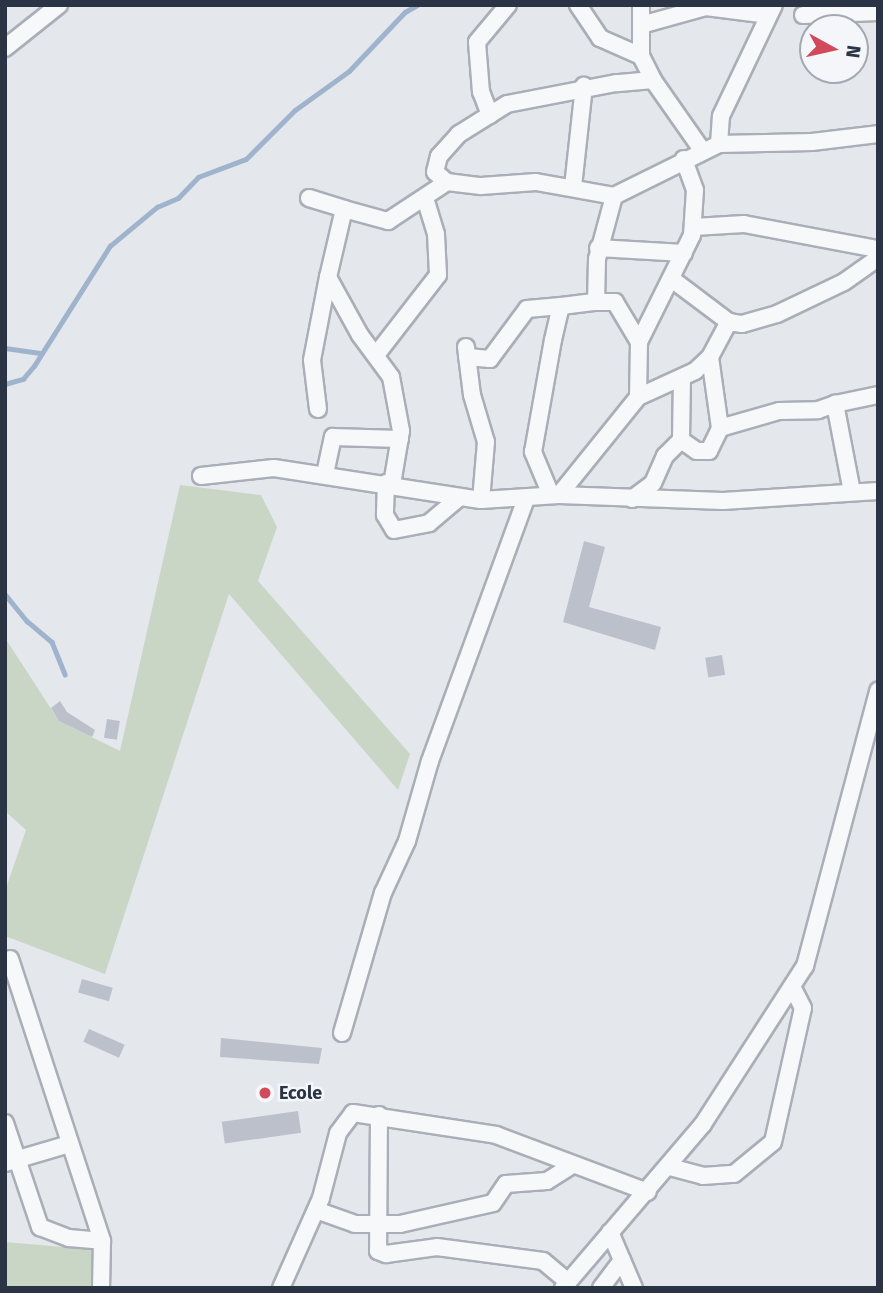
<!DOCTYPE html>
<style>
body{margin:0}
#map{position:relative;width:883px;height:1293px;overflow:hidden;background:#e4e7ec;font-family:"Fira Sans",sans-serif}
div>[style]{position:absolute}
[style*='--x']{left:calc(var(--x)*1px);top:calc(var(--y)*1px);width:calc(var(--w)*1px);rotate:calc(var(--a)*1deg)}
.green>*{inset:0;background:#c9d6c5}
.stream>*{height:4.5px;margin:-2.25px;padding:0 2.25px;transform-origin:2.25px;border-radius:2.25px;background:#9fb4cc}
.building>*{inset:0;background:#bbc0ca;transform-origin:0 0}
.roads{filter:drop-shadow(2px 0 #a9aeb7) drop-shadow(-2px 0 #a9aeb7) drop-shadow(0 2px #a9aeb7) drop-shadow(0 -2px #a9aeb7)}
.minor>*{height:16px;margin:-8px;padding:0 8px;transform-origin:8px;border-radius:8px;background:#f7f8fa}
.dots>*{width:19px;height:19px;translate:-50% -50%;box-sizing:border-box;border:4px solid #f4f6f9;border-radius:50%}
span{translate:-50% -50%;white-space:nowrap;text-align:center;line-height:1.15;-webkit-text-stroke:5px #f4f6f9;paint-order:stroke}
.poi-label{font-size:18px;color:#2b3445;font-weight:700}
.left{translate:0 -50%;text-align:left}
.frame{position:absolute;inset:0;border:7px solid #2b3445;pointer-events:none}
.north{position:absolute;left:799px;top:14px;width:70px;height:70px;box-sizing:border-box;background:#f4f6f9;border:2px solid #a4a8b1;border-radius:50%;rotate:98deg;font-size:19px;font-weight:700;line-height:28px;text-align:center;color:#2b3445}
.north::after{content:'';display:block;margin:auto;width:24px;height:32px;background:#d1495b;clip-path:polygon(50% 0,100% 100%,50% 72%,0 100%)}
</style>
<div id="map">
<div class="green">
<div style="clip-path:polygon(180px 485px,261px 495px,277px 527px,258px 581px,410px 754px,398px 790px,229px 594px,105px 974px,5px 936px,5px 891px,26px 830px,5px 811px,5px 638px,59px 721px,120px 751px)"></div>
<div style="clip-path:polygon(5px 1242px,98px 1250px,97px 1288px,5px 1288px)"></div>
</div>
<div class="stream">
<div style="--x:5;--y:348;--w:37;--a:8"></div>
<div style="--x:5;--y:384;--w:19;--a:-16"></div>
<div style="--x:23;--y:379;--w:17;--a:-50"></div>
<div style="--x:34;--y:366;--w:142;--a:-57.7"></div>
<div style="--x:110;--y:246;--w:61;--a:-39.7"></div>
<div style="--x:157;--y:207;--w:23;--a:-23"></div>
<div style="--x:178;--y:198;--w:29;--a:-46"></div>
<div style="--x:198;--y:177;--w:51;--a:-20.6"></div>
<div style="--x:246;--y:159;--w:69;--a:-45"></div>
<div style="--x:295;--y:110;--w:67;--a:-35.8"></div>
<div style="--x:349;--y:71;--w:81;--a:-46.5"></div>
<div style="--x:405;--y:12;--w:14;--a:-30"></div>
<div style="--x:5;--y:594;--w:35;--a:51"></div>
<div style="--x:27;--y:621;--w:33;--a:40"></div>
<div style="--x:52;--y:642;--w:35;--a:68"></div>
</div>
<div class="building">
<div style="clip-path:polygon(584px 541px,605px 547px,589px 607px,661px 627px,655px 650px,563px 622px)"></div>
<div style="left:722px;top:655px;width:20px;height:17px;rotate:81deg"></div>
<div style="clip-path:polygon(60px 701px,67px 712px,95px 730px,92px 737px,59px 721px,51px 708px)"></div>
<div style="left:107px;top:719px;width:13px;height:19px;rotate:9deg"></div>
<div style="left:82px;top:979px;width:32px;height:14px;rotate:16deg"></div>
<div style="left:89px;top:1029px;width:39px;height:14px;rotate:24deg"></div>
<div style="clip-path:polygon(221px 1038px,322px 1048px,319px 1064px,220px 1057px)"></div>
<div style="left:298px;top:1111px;width:22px;height:77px;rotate:82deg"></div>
</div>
<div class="roads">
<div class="minor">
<div style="--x:578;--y:5;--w:40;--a:56"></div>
<div style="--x:600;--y:38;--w:45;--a:23.7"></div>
<div style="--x:641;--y:5;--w:51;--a:90"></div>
<div style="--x:641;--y:56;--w:27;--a:63"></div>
<div style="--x:803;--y:15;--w:75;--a:-2.3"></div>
<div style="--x:641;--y:25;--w:67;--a:-15.5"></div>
<div style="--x:706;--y:7;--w:63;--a:7.4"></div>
<div style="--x:5;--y:48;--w:69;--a:-38.5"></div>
<div style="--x:490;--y:115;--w:25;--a:-111"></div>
<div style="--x:481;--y:92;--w:50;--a:-94.6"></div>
<div style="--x:477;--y:42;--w:48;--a:-50"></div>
<div style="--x:719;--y:144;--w:28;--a:-86"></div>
<div style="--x:721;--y:116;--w:123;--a:-64.5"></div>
<div style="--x:702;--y:150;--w:85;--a:-125"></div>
<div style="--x:653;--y:80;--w:37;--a:175"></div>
<div style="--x:616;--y:83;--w:111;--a:169.1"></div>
<div style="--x:507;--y:104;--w:57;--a:148"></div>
<div style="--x:459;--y:134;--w:30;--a:132"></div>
<div style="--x:439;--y:156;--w:16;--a:104"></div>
<div style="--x:435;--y:172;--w:16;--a:40"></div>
<div style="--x:447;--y:182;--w:34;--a:7"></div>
<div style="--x:481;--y:186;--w:55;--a:-4.2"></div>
<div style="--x:536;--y:182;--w:79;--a:10.2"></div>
<div style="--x:614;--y:196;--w:117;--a:-26.3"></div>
<div style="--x:719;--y:144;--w:93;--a:-1.2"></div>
<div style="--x:812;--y:142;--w:66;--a:-6.9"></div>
<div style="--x:573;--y:187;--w:102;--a:-83.8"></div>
<div style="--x:614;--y:196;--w:65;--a:105.1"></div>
<div style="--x:597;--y:259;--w:43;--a:91.3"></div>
<div style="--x:596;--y:302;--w:19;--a:0"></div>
<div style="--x:615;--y:302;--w:47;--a:59"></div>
<div style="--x:639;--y:342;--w:55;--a:91"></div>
<div style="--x:309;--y:198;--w:37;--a:17"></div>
<div style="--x:344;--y:209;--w:70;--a:103.2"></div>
<div style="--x:328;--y:277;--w:66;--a:61.1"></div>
<div style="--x:360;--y:335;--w:52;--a:53.6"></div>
<div style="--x:391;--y:377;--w:55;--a:79.5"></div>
<div style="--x:401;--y:431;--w:54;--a:99.6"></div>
<div style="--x:344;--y:209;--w:46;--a:15.3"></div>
<div style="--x:388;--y:221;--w:71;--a:-33.5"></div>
<div style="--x:694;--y:227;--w:50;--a:-3.4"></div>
<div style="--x:744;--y:224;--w:136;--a:10.6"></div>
<div style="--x:598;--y:248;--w:86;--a:3.3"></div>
<div style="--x:673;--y:280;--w:70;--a:36.9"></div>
<div style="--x:639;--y:342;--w:119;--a:-63.6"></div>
<div style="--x:692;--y:235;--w:45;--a:-86.2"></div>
<div style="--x:695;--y:190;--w:33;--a:-110"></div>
<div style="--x:466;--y:347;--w:48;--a:82.9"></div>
<div style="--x:472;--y:395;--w:49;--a:73.4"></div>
<div style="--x:486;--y:442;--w:58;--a:94.9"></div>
<div style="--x:376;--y:355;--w:101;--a:-52.2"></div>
<div style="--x:438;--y:275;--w:41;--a:-92.8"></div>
<div style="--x:436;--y:234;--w:38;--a:-107"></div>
<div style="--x:467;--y:357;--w:23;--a:5"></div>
<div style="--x:490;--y:359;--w:62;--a:-53.5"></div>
<div style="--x:527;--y:309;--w:34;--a:-5"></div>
<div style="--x:710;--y:357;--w:72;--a:82"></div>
<div style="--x:720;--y:428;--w:61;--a:-16.1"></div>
<div style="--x:779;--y:411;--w:39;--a:-1"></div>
<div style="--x:818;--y:410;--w:18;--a:-19"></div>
<div style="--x:318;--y:409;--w:49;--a:-97"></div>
<div style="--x:312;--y:360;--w:85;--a:-79.1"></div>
<div style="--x:681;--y:440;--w:19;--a:35"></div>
<div style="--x:697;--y:451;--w:12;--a:0"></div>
<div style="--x:709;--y:451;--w:25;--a:-64"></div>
<div style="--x:325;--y:474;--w:38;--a:-78"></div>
<div style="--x:333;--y:437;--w:67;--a:1.7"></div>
<div style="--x:201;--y:476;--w:73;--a:-6.3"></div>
<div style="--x:274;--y:468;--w:209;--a:8.8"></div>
<div style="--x:481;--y:500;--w:78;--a:-3.7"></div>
<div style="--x:559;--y:495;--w:126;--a:-51.1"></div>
<div style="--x:638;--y:397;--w:63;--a:-24.5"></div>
<div style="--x:695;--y:371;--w:21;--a:-43"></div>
<div style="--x:710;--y:357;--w:40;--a:-62"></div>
<div style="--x:729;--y:322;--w:13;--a:9"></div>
<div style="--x:742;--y:324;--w:36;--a:-16"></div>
<div style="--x:777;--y:314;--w:74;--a:-25.5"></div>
<div style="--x:844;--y:282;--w:42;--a:-35.2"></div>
<div style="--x:386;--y:483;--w:32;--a:92"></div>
<div style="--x:385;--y:515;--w:17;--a:59"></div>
<div style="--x:394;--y:530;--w:36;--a:-11"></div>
<div style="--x:429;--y:523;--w:39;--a:-40"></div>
<div style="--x:852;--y:492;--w:90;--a:-100.9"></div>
<div style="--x:835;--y:404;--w:44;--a:-11.8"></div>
<div style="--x:551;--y:495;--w:47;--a:-112.7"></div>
<div style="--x:533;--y:452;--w:114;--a:-79.9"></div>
<div style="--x:553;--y:340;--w:35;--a:-77"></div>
<div style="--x:561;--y:306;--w:35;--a:-7"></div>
<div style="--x:559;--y:495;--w:164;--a:2.1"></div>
<div style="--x:723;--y:501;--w:155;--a:-3.7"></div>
<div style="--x:632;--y:499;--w:26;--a:-37"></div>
<div style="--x:653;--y:483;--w:30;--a:-66"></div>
<div style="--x:665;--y:456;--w:23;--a:-45"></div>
<div style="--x:681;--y:440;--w:61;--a:-89.1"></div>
<div style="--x:10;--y:959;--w:297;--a:71.9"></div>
<div style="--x:102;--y:1241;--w:47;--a:91.2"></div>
<div style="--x:342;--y:1033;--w:146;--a:-73.7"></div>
<div style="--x:383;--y:893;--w:57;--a:-65.2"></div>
<div style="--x:407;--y:841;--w:83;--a:-74"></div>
<div style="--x:430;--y:761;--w:280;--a:-69.9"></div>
<div style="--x:379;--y:1115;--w:136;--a:90.4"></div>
<div style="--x:378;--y:1251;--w:9;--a:21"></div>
<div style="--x:386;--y:1254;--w:51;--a:-7.8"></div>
<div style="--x:437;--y:1247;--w:107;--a:7.5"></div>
<div style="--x:543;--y:1261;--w:33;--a:40"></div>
<div style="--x:5;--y:1123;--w:110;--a:71.4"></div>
<div style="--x:40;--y:1227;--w:31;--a:21"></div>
<div style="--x:69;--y:1238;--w:33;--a:5"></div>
<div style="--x:5;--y:1163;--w:67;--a:-16.5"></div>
<div style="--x:670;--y:1167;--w:34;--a:15"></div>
<div style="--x:703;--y:1176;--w:31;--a:-4"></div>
<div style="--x:734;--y:1174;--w:50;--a:-39.4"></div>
<div style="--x:773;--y:1142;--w:137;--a:-77.4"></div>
<div style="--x:803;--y:1008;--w:22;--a:-117"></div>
<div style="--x:316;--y:1210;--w:41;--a:19.7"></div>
<div style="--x:355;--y:1224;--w:45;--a:0"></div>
<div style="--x:400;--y:1224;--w:95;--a:-12.7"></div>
<div style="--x:493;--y:1203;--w:23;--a:-56"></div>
<div style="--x:506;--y:1184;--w:41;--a:-4.2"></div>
<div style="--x:547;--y:1181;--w:31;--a:-32"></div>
<div style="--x:610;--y:1232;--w:61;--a:66.8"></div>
<div style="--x:281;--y:1288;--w:98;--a:-66"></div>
<div style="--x:321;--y:1198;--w:67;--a:-75.3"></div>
<div style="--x:338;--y:1133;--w:25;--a:-53"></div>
<div style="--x:353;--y:1113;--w:145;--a:8.7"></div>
<div style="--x:496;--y:1135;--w:162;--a:20.6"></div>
<div style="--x:563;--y:1288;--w:216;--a:-49.5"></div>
<div style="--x:703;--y:1124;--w:188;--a:-57.2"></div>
<div style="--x:805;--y:966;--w:285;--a:-75.1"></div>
<div style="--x:601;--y:1288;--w:35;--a:-53"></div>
</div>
</div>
<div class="dots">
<div style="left:265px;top:1093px;background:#d1495b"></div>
</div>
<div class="poi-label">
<span class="left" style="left:279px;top:1093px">Ecole</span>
</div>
<div class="frame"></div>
<div class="north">N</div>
</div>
